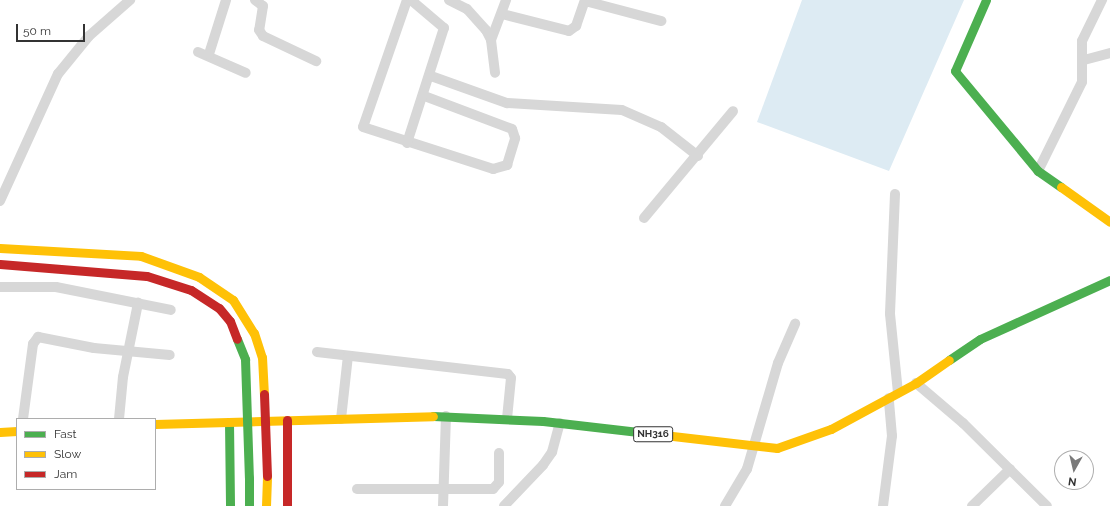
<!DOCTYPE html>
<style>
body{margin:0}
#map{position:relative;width:1110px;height:506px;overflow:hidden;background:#fff;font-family:Raleway,sans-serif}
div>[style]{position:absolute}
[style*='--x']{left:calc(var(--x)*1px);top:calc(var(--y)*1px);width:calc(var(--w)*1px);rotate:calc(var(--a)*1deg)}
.water>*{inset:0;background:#ddebf3}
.street>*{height:10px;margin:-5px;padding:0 5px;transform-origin:5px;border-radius:5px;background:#d7d7d7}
.fast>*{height:9px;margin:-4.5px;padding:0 4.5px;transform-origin:4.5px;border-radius:4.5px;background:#4caf50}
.slow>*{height:9px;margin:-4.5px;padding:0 4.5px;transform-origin:4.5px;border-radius:4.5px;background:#ffc107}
.jam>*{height:9px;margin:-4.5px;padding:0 4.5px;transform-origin:4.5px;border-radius:4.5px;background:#c62828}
.fast-bridge>*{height:9px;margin:-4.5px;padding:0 4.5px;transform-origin:4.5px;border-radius:4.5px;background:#4caf50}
.slow-bridge>*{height:9px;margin:-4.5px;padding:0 4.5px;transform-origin:4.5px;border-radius:4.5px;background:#ffc107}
.jam-bridge>*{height:9px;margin:-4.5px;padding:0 4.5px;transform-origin:4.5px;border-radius:4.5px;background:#c62828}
span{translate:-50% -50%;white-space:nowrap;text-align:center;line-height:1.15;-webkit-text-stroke:4px #fff;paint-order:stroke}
.shield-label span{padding:1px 3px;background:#fff;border:1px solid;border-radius:3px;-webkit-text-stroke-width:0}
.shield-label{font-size:10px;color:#333;font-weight:700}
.legend{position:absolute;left:16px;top:418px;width:140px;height:72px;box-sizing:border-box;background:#fff;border:1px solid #adadad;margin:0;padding:5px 7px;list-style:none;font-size:12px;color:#333}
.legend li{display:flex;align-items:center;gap:8px;height:20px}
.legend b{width:20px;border:1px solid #adadad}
.north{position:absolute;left:1054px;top:450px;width:40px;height:40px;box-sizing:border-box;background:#fff;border:1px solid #adadad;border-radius:50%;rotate:188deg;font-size:11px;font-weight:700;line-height:16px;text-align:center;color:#333}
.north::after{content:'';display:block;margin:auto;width:14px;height:18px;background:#7a7a7a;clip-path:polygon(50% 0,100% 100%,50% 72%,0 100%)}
.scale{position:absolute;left:16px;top:24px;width:69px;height:18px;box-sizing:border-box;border:2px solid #333;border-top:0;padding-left:5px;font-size:12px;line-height:14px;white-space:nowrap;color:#333;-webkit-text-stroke:3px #fff;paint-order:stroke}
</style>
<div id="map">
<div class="water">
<div style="clip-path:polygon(802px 0,964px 0,889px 171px,757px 122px)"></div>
</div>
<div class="street">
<div style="--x:255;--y:0;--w:10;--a:37"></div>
<div style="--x:263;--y:6;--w:24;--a:99"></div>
<div style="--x:259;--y:30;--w:7;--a:56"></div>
<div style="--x:263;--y:36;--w:59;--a:25.3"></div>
<div style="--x:407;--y:0;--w:134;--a:109.1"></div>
<div style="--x:363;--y:127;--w:137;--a:17.9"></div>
<div style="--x:493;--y:169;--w:15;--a:-16"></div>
<div style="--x:507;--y:165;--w:28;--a:-73"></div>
<div style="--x:515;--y:138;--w:9;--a:-108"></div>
<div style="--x:512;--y:129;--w:94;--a:-159.4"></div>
<div style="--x:449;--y:0;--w:20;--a:27"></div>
<div style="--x:467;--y:9;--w:28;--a:48"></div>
<div style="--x:486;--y:30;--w:11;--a:63"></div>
<div style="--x:491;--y:40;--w:33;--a:83"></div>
<div style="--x:585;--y:1;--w:79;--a:14.7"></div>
<div style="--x:502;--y:14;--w:69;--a:14.2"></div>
<div style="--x:569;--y:31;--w:9;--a:-36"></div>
<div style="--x:576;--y:26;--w:28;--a:-71"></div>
<div style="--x:491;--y:40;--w:43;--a:-69.4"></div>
<div style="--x:198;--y:52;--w:52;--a:23.6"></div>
<div style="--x:209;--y:54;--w:57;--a:-72.5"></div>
<div style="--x:1084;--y:60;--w:27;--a:-15"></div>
<div style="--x:431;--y:76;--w:81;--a:19.6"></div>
<div style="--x:507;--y:103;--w:115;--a:3.5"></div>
<div style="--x:622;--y:110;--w:43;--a:23.6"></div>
<div style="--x:661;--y:127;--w:47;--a:38.1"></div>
<div style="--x:407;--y:143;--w:121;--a:-72.2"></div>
<div style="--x:444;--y:28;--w:43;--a:-139.7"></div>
<div style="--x:1038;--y:171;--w:99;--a:-63.7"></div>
<div style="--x:1082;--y:82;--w:41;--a:-90"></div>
<div style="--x:1082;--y:41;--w:46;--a:-64"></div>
<div style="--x:895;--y:194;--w:120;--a:92.4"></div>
<div style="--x:890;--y:314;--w:79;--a:84.2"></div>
<div style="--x:0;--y:201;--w:140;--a:-65.5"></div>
<div style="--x:58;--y:74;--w:49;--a:-50.8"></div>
<div style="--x:89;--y:36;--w:55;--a:-41.3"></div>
<div style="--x:644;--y:218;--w:139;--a:-50.2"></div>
<div style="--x:0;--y:287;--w:56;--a:0"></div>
<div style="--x:56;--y:287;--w:117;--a:11.3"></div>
<div style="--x:317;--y:352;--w:192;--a:6.6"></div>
<div style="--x:508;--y:374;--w:5;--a:53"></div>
<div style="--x:511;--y:378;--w:41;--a:95.6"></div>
<div style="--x:916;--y:383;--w:62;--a:40.4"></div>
<div style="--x:963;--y:423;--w:118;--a:44.7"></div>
<div style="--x:23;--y:419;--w:76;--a:-82.4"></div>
<div style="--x:33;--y:344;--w:9;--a:-54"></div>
<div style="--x:38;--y:337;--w:57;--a:11.1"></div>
<div style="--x:94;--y:348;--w:76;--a:5.3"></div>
<div style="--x:119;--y:419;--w:42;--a:-84.6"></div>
<div style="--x:123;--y:377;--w:76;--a:-78.5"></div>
<div style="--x:341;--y:419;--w:63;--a:-83.7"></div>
<div style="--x:357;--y:489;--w:136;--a:0"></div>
<div style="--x:493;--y:489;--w:9;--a:-49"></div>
<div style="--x:499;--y:482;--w:29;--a:-90"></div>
<div style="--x:443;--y:506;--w:90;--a:-88.1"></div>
<div style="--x:504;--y:506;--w:57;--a:-46.4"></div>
<div style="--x:543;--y:465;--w:16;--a:-55"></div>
<div style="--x:552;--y:452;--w:30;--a:-75"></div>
<div style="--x:725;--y:506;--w:43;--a:-59.3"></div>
<div style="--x:747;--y:469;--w:110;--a:-73.7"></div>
<div style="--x:778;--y:363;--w:43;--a:-66.4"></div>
<div style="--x:883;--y:506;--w:71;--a:-82.7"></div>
<div style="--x:892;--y:436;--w:38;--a:-95"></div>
<div style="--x:972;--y:506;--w:53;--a:-44.2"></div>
</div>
<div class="fast">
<div style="--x:986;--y:0;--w:77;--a:113.6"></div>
<div style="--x:955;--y:71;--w:130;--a:50.3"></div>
<div style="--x:1038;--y:171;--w:28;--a:35"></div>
<div style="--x:949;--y:360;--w:37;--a:-34"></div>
<div style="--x:980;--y:339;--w:143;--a:-24.4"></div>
<div style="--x:433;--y:416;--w:110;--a:2.6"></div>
<div style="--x:543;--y:421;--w:96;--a:6.6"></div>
<div style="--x:229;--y:422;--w:84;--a:89.3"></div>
<div style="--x:249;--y:478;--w:28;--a:90"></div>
</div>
<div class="slow">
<div style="--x:1061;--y:187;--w:60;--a:35.5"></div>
<div style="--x:155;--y:424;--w:278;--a:-1.6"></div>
<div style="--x:0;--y:432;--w:17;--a:-3"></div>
<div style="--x:638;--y:432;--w:140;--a:6.6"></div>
<div style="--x:777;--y:448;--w:57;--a:-19.4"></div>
<div style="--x:831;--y:429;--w:97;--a:-28.4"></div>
<div style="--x:916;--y:383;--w:40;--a:-34.9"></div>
<div style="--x:266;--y:506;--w:30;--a:-88"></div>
</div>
<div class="jam">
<div style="--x:287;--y:420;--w:86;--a:90"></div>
</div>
<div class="fast-bridge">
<div style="--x:237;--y:339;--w:22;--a:68"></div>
<div style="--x:245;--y:359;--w:119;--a:88.1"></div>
</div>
<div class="slow-bridge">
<div style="--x:0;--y:248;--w:141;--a:3.2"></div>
<div style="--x:141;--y:256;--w:62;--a:19.9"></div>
<div style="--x:199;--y:277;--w:41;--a:34.1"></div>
<div style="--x:233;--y:300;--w:39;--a:58"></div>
<div style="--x:254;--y:333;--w:25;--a:72"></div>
<div style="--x:262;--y:357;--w:37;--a:87"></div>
</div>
<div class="jam-bridge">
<div style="--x:0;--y:264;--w:147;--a:4.7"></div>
<div style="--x:147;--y:276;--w:46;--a:17.7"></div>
<div style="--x:191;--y:290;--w:33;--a:33"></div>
<div style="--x:219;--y:308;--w:17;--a:50"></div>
<div style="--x:230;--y:321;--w:19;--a:69"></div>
<div style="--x:264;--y:394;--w:82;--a:87.9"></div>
</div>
<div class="shield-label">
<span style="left:653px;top:434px">NH316</span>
</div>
<ul class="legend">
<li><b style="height:5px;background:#4caf50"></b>Fast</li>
<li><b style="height:5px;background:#ffc107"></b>Slow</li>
<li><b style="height:5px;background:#c62828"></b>Jam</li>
</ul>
<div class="north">N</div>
<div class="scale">50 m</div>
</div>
